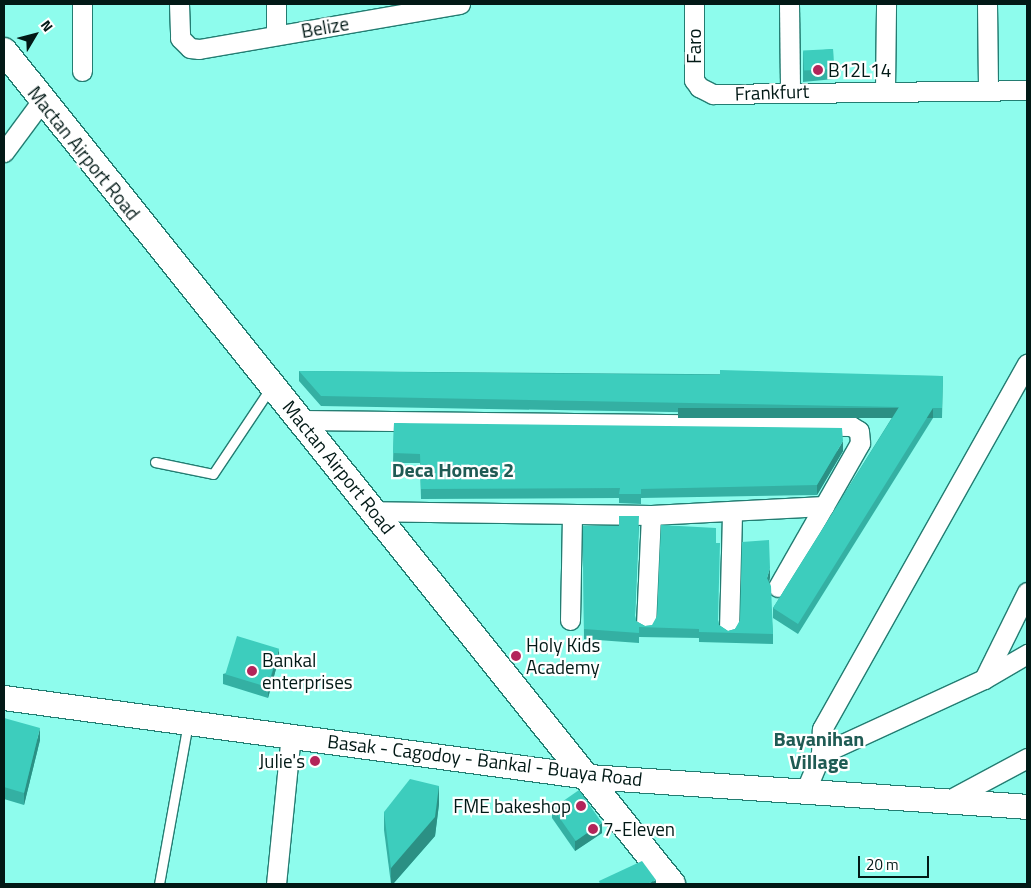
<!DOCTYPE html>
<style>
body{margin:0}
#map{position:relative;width:1031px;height:888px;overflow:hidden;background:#8efced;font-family:"Titillium Web",sans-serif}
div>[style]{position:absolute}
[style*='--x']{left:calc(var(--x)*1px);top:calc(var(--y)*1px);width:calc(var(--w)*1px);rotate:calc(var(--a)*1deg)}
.roads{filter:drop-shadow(1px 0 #237d72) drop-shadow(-1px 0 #237d72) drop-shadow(0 1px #237d72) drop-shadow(0 -1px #237d72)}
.service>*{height:9px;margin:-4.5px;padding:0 4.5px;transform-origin:4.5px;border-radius:4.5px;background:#fff}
.minor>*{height:19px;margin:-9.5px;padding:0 9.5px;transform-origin:9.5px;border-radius:9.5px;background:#fff}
.tertiary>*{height:24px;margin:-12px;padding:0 12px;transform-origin:12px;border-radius:12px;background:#fff}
.secondary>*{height:26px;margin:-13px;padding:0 13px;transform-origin:13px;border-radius:13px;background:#fff}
.wall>*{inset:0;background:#34b0a3}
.shaded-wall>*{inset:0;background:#2b9084;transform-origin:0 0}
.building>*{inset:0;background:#3dcdbd;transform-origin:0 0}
.dots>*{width:14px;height:14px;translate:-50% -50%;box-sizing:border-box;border:2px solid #fff;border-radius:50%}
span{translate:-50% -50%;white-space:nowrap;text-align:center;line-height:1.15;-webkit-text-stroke:4.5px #fff;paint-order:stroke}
.street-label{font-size:19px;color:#021916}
.poi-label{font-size:19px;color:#021916}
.left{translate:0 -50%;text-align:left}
.right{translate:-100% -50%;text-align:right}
.neighbourhood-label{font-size:20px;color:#1f5b54;font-weight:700}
.frame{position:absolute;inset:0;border:5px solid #021916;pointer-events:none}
.north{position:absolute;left:10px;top:10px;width:50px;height:50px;-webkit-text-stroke:4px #fff;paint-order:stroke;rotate:53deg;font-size:14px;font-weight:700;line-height:20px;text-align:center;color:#021916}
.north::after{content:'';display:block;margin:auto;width:18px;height:22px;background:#021916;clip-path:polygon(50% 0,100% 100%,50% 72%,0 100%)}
.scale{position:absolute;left:858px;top:856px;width:71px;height:22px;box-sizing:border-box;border:2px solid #021916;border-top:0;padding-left:6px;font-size:15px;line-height:18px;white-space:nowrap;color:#021916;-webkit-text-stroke:4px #fff;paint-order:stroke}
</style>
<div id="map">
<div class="roads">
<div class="service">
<div style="--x:155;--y:462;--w:59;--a:11.7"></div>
<div style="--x:213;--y:474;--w:105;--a:-56.3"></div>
<div style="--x:159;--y:884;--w:164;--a:-79.8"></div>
</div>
<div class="minor">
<div style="--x:179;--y:4;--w:34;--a:88"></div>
<div style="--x:180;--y:38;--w:14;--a:45"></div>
<div style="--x:190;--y:48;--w:9;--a:6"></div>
<div style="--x:199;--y:49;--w:265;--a:-9.8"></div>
<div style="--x:276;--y:4;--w:31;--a:90"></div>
<div style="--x:694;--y:4;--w:76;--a:90"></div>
<div style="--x:694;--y:80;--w:9;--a:54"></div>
<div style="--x:699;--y:87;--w:16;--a:27"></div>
<div style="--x:713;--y:94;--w:314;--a:-0.7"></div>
<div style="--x:789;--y:4;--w:87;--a:89.3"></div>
<div style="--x:987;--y:4;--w:86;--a:89.3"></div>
<div style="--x:82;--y:71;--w:67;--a:-90"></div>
<div style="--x:885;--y:90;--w:86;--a:-89.3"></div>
<div style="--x:4;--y:152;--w:62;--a:-53.5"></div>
<div style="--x:301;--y:420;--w:550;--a:0.63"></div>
<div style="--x:851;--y:426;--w:9;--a:32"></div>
<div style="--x:859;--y:431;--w:12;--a:85"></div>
<div style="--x:860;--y:443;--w:73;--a:119.7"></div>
<div style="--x:824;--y:506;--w:173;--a:177"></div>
<div style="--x:651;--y:515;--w:277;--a:-179.2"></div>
<div style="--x:778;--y:587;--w:93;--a:-60.4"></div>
<div style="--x:570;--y:620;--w:105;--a:-88.9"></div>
<div style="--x:646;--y:625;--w:110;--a:-87.4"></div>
<div style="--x:729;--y:629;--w:117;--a:-88.5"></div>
<div style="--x:984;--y:679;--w:97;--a:-63.7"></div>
<div style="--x:821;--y:754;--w:25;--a:-88"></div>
<div style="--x:822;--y:729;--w:419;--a:-60.7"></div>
<div style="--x:805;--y:792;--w:41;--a:-67.2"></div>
<div style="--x:821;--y:754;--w:179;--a:-24.7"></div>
<div style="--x:984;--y:679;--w:50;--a:-30.2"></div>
<div style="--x:945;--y:802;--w:93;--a:-28.2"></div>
<div style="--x:276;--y:884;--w:150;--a:-84.3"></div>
</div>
<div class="tertiary">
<div style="--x:4;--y:698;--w:590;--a:7.69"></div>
<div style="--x:589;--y:777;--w:439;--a:3.9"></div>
</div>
<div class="secondary">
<div style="--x:4;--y:51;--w:1068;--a:51.27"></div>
</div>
</div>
<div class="wall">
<div style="clip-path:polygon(833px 49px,834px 79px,803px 82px,803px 52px)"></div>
<div style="clip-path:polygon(299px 371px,943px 376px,942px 418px,933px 418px,798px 634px,773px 618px,773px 608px,893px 416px,321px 406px,299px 381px)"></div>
<div style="clip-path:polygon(394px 423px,843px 451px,817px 495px,641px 498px,641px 504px,619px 503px,619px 498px,421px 499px,420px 463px,393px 463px)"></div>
<div style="clip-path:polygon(583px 526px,639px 526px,635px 616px,636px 621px,645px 626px,718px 620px,719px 625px,728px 631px,735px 629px,770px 578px,769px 582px,773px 634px,773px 644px,699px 642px,699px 638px,639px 637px,639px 643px,584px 639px)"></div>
<div style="clip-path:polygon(279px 658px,268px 698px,223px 684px,223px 674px)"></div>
<div style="clip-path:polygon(4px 718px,40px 740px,24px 805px,4px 799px)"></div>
<div style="clip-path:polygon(439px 804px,435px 836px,393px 884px,391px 884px,384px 830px,384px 812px)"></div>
<div style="clip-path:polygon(552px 808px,602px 833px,575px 851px,552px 818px)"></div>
</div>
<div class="shaded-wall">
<div style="left:933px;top:408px;width:10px;height:255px;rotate:90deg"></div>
<div style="clip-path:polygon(843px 441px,843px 451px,817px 495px,817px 485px)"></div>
<div style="clip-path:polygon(770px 568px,770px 578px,767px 588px,767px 578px)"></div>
<div style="clip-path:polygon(279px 649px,279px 658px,268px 698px,268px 688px)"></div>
<div style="clip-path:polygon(40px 728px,40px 740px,24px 805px,24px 793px)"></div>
<div style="clip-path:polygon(439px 786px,439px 804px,435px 836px,393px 884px,391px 884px,391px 868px)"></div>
<div style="clip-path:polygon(602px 823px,602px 833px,575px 851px,575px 841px)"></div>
<div style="clip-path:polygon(656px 880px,656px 884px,647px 884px)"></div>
</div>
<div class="building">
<div style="left:833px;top:49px;width:20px;height:30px;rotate:87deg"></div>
<div style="clip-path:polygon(720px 370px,943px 376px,942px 408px,933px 408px,798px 624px,773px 608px,899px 407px,321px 396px,299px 371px,720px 375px)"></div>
<div style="clip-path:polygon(394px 423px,842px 428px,843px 441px,817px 485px,641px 489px,641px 494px,619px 494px,620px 488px,421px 489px,420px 454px,393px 453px)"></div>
<div style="clip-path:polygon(619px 516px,639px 516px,635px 615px,636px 621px,645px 626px,652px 625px,657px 616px,661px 525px,716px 528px,716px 543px,720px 543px,718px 620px,719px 625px,728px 631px,735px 629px,740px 620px,742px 542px,769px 540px,770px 568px,767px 578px,771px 586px,773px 634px,699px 632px,699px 629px,639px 627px,639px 633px,584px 629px,583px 526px,619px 526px)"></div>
<div style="left:237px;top:636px;width:44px;height:40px;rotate:17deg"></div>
<div style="clip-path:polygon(4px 718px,40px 728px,24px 793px,4px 787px)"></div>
<div style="clip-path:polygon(410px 779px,439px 786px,435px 817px,391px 868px,384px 812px)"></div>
<div style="left:579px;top:790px;width:40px;height:32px;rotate:55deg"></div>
<div style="clip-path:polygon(642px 861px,656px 880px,647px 884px,600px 884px,599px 881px)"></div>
</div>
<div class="dots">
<div style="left:818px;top:70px;background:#b3255a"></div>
<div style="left:516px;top:656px;background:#b3255a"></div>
<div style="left:252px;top:671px;background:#b3255a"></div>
<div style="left:315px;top:761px;background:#b3255a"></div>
<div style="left:581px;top:806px;background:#b3255a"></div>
<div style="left:593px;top:829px;background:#b3255a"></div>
</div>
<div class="street-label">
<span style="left:325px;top:27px;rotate:-10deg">Belize</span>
<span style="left:694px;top:46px;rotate:-90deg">Faro</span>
<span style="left:772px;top:92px;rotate:-2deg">Frankfurt</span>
<span style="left:84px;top:153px;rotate:51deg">Mactan Airport Road</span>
<span style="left:339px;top:467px;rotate:51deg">Mactan Airport Road</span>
<span style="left:485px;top:760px;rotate:7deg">Basak - Cagodoy - Bankal - Buaya Road</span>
</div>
<div class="poi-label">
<span class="left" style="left:828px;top:70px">B12L14</span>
<span class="left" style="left:526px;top:656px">Holy Kids<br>Academy</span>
<span class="left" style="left:262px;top:671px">Bankal<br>enterprises</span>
<span class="right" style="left:305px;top:761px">Julie's</span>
<span class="right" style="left:571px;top:806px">FME bakeshop</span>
<span class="left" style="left:603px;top:829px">7-Eleven</span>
</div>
<div class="neighbourhood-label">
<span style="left:453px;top:469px">Deca Homes 2</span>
<span style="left:819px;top:750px">Bayanihan<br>Village</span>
</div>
<div class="frame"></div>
<div class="north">N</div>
<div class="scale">20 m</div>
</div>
